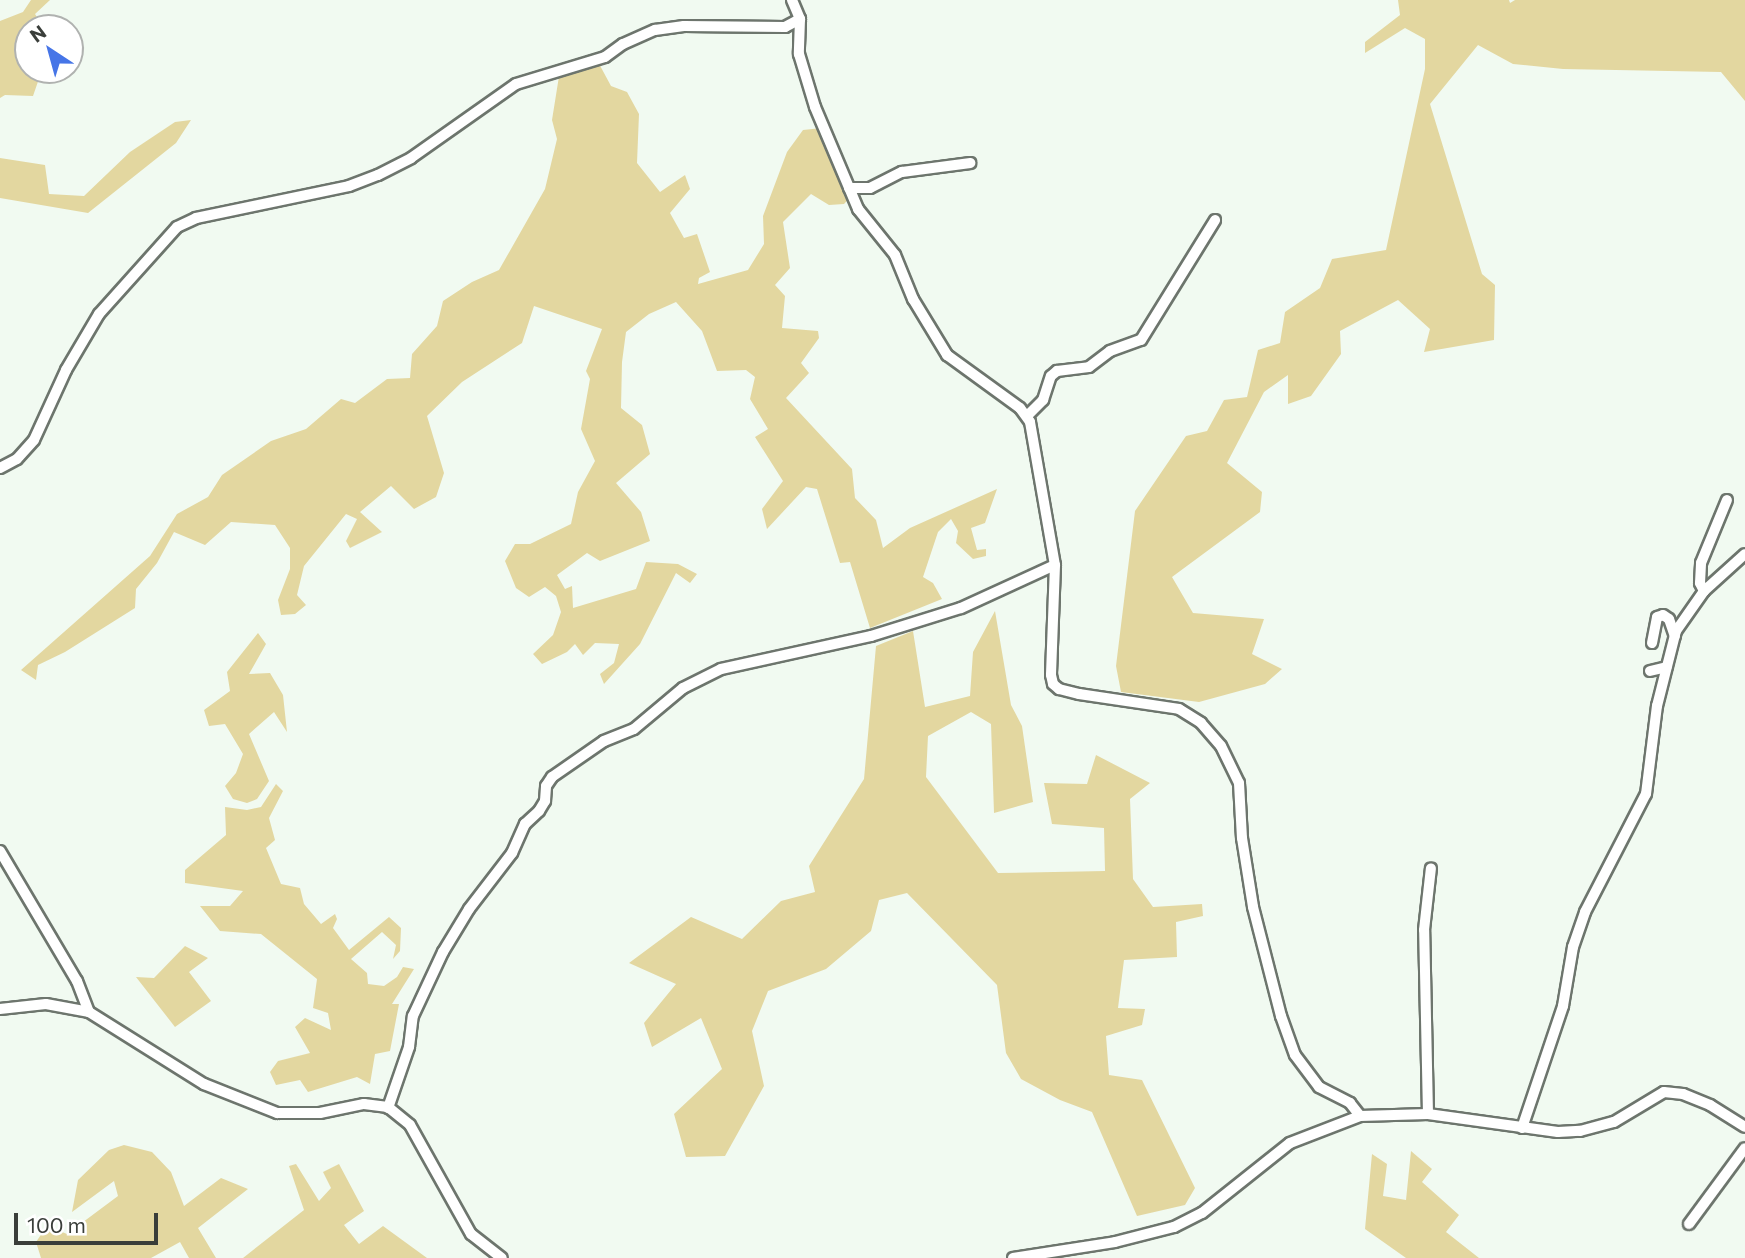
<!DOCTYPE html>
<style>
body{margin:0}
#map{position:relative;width:1745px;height:1258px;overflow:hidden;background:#f1faf1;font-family:Commissioner,sans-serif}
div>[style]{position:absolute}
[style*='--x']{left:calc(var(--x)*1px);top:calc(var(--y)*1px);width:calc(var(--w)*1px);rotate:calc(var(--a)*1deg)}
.green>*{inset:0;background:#e3d7a0}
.roads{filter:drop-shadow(2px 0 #6d756d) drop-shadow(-2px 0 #6d756d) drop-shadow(0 2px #6d756d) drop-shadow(0 -2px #6d756d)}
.minor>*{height:10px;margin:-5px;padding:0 5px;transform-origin:5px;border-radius:5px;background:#fff}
span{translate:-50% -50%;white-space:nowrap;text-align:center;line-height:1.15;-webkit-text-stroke:6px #fff;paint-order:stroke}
.north{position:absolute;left:14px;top:14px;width:70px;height:70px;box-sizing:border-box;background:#fff;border:2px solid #b0b2b0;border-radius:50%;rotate:324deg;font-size:19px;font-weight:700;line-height:28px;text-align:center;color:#3a3e3a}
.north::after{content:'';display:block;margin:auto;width:24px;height:32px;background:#4675e7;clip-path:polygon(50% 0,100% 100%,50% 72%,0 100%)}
.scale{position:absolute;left:14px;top:1213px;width:144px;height:32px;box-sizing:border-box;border:4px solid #3a3e3a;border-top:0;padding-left:9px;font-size:21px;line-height:24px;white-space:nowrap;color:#3a3e3a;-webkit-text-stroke:5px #fff;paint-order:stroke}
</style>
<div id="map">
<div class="green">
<div style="clip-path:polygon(31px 0,50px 0,35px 14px,44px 28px,28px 28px,28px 70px,42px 70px,33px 96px,5px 95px,0 98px,0 21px,23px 12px)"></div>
<div style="clip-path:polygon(1398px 0,1509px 0,1510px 3px,1515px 0,1745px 0,1745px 101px,1721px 72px,1563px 69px,1513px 64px,1478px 45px,1430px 104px,1482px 274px,1495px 285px,1494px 340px,1424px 352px,1430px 329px,1398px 300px,1340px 331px,1341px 354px,1311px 396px,1288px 404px,1288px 375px,1264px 392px,1227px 463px,1262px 492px,1260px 512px,1172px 577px,1193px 613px,1264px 619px,1252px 654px,1282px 669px,1265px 684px,1199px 702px,1121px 692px,1116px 666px,1135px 511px,1186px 436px,1207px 431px,1224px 400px,1247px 397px,1258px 350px,1280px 343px,1285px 312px,1320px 288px,1332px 259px,1386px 250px,1425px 69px,1425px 39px,1405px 28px,1365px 53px,1365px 42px,1400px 15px)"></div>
<div style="clip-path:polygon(597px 60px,611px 86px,627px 92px,639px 114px,637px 163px,660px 192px,685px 175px,690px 189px,670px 213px,684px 238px,697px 234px,710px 272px,699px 278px,698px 284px,748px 270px,764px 244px,763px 216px,787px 152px,803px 130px,822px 128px,832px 154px,857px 190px,844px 204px,829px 205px,811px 194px,783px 222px,790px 268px,775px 285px,785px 296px,782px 328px,818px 331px,819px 338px,801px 363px,809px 373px,786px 398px,852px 469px,855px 498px,876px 520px,883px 548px,910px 528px,997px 489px,985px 523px,971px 528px,977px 550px,986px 549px,986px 556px,973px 559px,956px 543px,958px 531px,951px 519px,938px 532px,923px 577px,933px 583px,942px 599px,870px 628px,850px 562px,840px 563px,817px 489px,806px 487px,767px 529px,762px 509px,783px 481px,755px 437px,768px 429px,750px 399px,755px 377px,746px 370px,717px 371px,702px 331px,676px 302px,649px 314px,626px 332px,622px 362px,621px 408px,642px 425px,650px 454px,616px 483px,641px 512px,650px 541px,600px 561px,587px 553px,557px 575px,565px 589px,572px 586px,573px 608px,636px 589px,646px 562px,678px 564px,697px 574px,690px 583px,676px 573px,640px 644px,604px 684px,600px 674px,614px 663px,619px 644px,595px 643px,583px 655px,575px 644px,567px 652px,542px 664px,533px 654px,553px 635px,561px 612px,556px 596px,545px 587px,529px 597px,516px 588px,505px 561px,515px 544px,530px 544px,571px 524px,578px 492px,595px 461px,581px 429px,590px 379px,586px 371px,602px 329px,534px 306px,522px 343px,462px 382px,427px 416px,444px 473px,436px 497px,414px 509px,391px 486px,360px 512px,382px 532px,350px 548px,346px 541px,357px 519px,346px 514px,304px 566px,297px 595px,306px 605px,295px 614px,281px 615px,278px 600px,290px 569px,290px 548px,275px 525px,231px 522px,205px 545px,174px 532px,157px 563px,136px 589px,135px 608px,65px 652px,38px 665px,36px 680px,21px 670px,150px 556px,177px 514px,208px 497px,222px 475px,271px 441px,306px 429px,341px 399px,355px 403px,387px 379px,410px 378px,412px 354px,437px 326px,443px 301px,472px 282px,499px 270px,545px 189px,557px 139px,552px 120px,560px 70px)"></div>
<div style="clip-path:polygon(191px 120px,176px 143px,88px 213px,0 198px,0 158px,45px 165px,49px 194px,84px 196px,130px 152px,175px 122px)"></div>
<div style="clip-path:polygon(995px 611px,1011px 705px,1022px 726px,1033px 802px,994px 813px,991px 724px,971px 712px,928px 736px,926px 777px,998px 873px,1105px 871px,1104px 828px,1052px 824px,1044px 783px,1087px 784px,1096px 755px,1150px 783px,1130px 799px,1133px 879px,1153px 907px,1202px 904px,1203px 916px,1176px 922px,1177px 957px,1124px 960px,1118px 1008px,1145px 1009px,1142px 1025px,1106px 1036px,1109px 1075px,1142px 1080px,1195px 1188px,1185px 1205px,1137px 1216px,1092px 1112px,1060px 1100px,1021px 1079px,1006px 1053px,997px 985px,907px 893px,879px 900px,871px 931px,826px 969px,768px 991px,752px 1031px,764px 1086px,725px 1156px,686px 1157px,674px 1114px,722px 1069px,701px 1018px,652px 1047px,644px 1023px,676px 984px,629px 963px,691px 917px,742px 939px,781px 901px,815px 892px,809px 866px,864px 779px,876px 646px,913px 631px,925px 707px,970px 696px,973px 652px)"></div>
<div style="clip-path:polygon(258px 633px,266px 644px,249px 674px,270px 673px,283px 695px,287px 732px,274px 712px,249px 734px,269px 781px,257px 799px,247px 803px,233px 799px,225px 786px,236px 773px,243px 754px,225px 724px,209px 726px,204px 710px,230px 691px,227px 672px)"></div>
<div style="clip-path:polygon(276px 784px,283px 791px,269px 818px,275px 840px,266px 848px,281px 884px,300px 888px,304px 904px,321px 924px,335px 914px,337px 919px,333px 928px,349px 950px,389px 917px,401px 928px,400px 951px,393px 959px,396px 945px,382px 932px,351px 959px,367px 973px,368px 984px,384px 986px,397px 977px,403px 967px,414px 969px,392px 1004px,399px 1004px,390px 1051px,375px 1054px,370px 1084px,357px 1077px,308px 1092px,300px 1080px,276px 1085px,270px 1072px,278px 1061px,310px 1053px,295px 1027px,305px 1018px,331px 1030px,328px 1013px,313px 1008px,317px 979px,261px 934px,220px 931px,200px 906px,230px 906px,243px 891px,185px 883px,185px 870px,226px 835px,225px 807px,247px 810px,261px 807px)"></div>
<div style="clip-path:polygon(185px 946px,208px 958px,189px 972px,211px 1001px,175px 1027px,136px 977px,154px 978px)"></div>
<div style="clip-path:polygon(124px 1145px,152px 1152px,171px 1172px,184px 1206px,221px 1178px,248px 1189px,198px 1228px,216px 1258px,189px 1258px,180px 1242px,151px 1258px,41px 1258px,36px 1242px,47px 1226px,67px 1234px,118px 1196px,114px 1181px,72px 1212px,78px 1180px,109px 1150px)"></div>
<div style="clip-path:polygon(1411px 1151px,1432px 1169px,1422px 1182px,1459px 1215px,1446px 1232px,1479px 1258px,1406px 1258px,1365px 1229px,1372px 1154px,1387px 1164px,1383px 1196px,1406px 1200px)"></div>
<div style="clip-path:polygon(296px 1164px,319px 1201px,331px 1188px,323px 1172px,339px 1164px,364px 1211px,344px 1225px,359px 1244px,383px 1226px,427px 1258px,243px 1258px,304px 1210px,289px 1166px)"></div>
</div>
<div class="roads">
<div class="minor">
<div style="--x:792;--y:0;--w:21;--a:67"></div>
<div style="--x:800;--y:19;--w:35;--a:92"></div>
<div style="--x:799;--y:54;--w:55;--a:73.2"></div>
<div style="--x:815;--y:107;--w:111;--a:67.1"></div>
<div style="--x:858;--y:209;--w:59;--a:51.2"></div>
<div style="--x:895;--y:255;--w:48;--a:67.8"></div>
<div style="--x:913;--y:299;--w:66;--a:58.7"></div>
<div style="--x:947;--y:355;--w:90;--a:36"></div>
<div style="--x:1020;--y:408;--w:17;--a:54"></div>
<div style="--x:1030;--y:422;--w:145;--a:80.1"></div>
<div style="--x:1055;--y:565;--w:110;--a:92.1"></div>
<div style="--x:1051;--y:675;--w:9;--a:77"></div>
<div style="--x:1053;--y:684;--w:8;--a:40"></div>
<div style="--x:1059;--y:689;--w:21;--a:14"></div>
<div style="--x:1079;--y:694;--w:101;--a:8.5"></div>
<div style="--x:1179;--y:709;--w:26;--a:32"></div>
<div style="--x:1201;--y:723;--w:30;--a:49"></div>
<div style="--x:1221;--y:746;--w:41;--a:64.1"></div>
<div style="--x:1239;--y:783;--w:55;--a:86.9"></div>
<div style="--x:1242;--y:838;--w:70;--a:80.9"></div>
<div style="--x:1253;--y:907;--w:113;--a:75.6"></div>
<div style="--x:1281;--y:1016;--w:41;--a:70.3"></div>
<div style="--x:1295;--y:1055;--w:40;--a:53"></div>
<div style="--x:1319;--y:1087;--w:35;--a:27"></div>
<div style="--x:1350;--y:1103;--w:16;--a:52"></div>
<div style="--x:849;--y:188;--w:21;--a:0"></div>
<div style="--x:870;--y:188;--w:36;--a:-27"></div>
<div style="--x:902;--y:172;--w:69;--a:-7.5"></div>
<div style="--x:1027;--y:416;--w:23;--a:-45"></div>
<div style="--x:1043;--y:400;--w:25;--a:-72"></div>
<div style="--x:1051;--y:376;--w:8;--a:-40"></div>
<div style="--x:1057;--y:371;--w:32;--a:-7"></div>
<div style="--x:1089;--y:367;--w:26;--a:-37"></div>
<div style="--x:1110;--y:351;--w:33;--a:-20"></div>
<div style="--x:1141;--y:340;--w:141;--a:-58.3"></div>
<div style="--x:0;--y:468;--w:19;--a:-28"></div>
<div style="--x:17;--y:459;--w:25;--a:-48"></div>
<div style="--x:34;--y:440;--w:77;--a:-65.4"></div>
<div style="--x:66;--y:370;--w:65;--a:-59.5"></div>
<div style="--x:99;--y:314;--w:117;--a:-48.1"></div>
<div style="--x:177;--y:227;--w:21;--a:-25"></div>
<div style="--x:196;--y:218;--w:156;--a:-11.8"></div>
<div style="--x:349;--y:186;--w:31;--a:-21"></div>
<div style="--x:378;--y:175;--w:37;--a:-27"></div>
<div style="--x:411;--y:158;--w:128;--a:-35.2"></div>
<div style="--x:516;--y:84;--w:93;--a:-16.9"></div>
<div style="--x:605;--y:57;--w:22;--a:-36"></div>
<div style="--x:623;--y:44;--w:35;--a:-24"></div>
<div style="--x:655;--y:30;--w:29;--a:-8"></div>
<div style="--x:684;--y:26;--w:101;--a:0.6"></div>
<div style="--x:785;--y:27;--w:17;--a:-28"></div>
<div style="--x:1704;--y:591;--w:9;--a:-117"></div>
<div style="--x:1700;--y:583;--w:20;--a:-87"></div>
<div style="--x:1701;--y:563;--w:68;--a:-67.6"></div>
<div style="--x:1652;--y:643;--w:26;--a:-79"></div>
<div style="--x:1657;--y:617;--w:6;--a:-18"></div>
<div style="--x:1663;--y:615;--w:7;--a:34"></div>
<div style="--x:1669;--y:619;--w:18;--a:71"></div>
<div style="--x:1650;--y:671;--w:17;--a:-13"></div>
<div style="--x:0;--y:851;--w:151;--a:59.4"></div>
<div style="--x:77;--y:981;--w:33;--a:69"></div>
<div style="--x:0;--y:1009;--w:46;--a:-6.2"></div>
<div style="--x:46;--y:1004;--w:44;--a:10.5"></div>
<div style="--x:89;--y:1012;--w:136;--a:32.1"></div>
<div style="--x:204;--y:1084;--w:79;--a:21.7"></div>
<div style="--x:277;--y:1113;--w:43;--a:0"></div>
<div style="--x:320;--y:1113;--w:45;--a:-11.6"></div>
<div style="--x:364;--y:1104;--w:24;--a:7"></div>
<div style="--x:388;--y:1107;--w:28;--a:39"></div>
<div style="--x:410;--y:1125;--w:125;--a:60.8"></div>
<div style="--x:471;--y:1234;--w:39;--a:38"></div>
<div style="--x:388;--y:1108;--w:65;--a:-71"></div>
<div style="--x:409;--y:1047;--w:31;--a:-83"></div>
<div style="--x:413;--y:1016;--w:71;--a:-64.9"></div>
<div style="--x:443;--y:952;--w:50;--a:-58.8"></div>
<div style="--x:469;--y:909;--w:71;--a:-52.5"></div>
<div style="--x:512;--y:853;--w:32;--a:-66"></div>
<div style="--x:525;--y:824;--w:19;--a:-43"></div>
<div style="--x:539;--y:811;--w:12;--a:-59"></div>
<div style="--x:545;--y:801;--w:15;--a:-86"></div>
<div style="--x:546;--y:786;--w:11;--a:-56"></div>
<div style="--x:552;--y:777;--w:63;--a:-34.7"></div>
<div style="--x:604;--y:741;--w:32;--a:-22"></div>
<div style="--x:634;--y:729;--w:64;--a:-39.9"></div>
<div style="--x:683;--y:688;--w:42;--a:-26.6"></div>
<div style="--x:721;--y:669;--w:154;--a:-12.4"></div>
<div style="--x:871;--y:636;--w:94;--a:-17.3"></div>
<div style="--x:961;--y:608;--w:103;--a:-24.6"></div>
<div style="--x:1428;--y:1114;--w:184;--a:-91.2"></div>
<div style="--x:1424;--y:930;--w:62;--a:-83.6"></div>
<div style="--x:1522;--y:1128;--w:129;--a:-71.4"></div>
<div style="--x:1563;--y:1006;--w:60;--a:-80.4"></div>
<div style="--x:1573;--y:947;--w:37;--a:-71"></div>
<div style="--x:1585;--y:912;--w:133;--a:-62.7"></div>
<div style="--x:1646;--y:794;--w:89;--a:-82.9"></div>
<div style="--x:1657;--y:706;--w:77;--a:-75.8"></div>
<div style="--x:1676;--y:631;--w:49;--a:-55"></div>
<div style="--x:1704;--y:591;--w:55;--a:-42.1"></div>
<div style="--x:1689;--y:1224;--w:94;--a:-53.6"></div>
<div style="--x:1013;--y:1258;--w:103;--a:-8.9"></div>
<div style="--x:1115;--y:1242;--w:61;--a:-14.3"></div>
<div style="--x:1174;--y:1227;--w:31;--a:-27"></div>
<div style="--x:1202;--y:1213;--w:112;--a:-38.5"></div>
<div style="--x:1290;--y:1143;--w:75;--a:-21.1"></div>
<div style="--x:1360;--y:1116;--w:68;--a:-1.7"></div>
<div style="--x:1428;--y:1114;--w:131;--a:7.9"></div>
<div style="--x:1558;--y:1132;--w:22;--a:-3"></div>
<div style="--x:1580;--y:1131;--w:35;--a:-15"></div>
<div style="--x:1614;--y:1122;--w:58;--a:-31"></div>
<div style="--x:1664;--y:1092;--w:19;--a:6"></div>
<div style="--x:1683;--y:1094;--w:29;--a:22"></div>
<div style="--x:1710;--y:1105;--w:41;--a:32.2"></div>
</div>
</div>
<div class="north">N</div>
<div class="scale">100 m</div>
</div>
